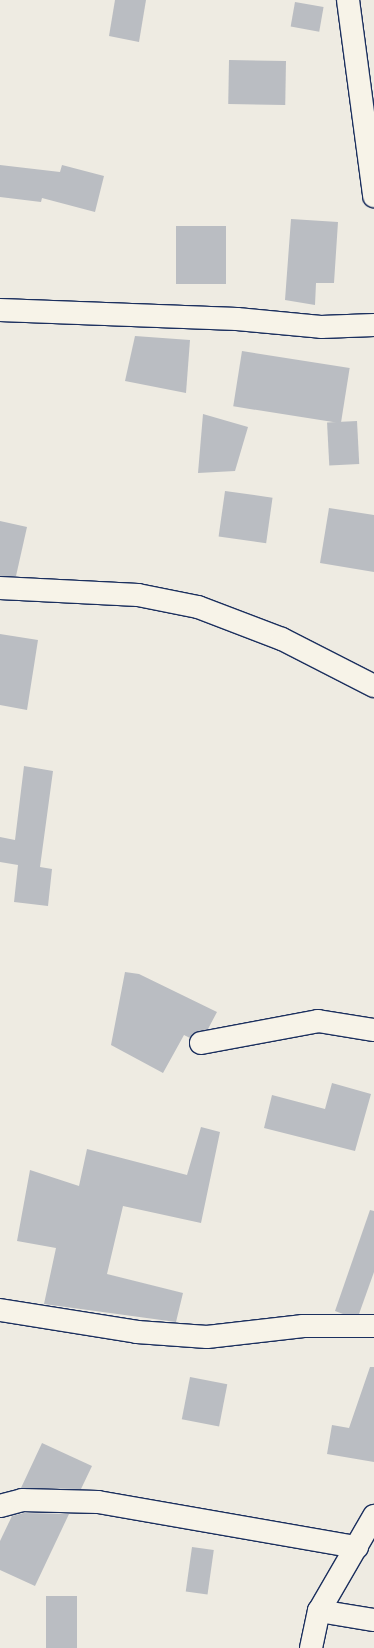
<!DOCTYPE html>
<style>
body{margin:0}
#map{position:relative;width:374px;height:1648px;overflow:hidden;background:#eeebe2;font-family:Pangolin,sans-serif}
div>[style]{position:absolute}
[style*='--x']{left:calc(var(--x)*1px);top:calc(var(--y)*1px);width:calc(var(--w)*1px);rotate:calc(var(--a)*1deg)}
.building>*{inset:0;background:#babdc2;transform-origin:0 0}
.roads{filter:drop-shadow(1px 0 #1b2f5e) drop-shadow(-1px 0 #1b2f5e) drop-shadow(0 1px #1b2f5e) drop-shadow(0 -1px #1b2f5e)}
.minor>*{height:22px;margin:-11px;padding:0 11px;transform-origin:11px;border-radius:11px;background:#f7f3e8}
span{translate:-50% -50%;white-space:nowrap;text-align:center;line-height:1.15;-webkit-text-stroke:4px #f7f3e8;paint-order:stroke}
</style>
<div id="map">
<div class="building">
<div style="clip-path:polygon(115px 0,146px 0,139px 42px,109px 36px)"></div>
<div style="left:295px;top:2px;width:29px;height:25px;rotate:10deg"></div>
<div style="left:229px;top:60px;width:57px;height:44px;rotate:1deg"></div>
<div style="clip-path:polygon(0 165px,60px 172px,62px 165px,104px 176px,95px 212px,42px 198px,41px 202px,0 197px)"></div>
<div style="clip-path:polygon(291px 219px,338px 222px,334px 283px,316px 283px,315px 305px,285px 300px)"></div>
<div style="left:176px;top:226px;width:50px;height:58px"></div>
<div style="clip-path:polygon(135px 336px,190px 340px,186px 393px,125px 381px)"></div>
<div style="left:242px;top:351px;width:109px;height:56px;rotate:9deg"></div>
<div style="clip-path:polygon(203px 414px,248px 427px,235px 471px,198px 473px)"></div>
<div style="left:357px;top:421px;width:43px;height:30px;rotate:87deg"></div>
<div style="left:225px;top:491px;width:48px;height:46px;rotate:8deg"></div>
<div style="clip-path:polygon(329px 508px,374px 515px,374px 572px,320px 563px)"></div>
<div style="clip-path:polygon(0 521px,27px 527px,16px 576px,0 576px)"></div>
<div style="clip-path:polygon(0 634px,38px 640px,27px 710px,0 705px)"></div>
<div style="clip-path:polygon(24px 766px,53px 771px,40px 867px,52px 869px,48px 906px,14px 902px,18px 865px,0 862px,0 837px,15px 840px)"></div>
<div style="clip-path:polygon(125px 972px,139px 974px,217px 1012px,208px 1029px,190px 1038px,184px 1035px,163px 1073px,111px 1045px)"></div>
<div style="clip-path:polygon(332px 1083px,371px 1094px,355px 1151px,264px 1128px,272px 1095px,325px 1109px)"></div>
<div style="clip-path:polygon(201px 1127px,220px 1132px,201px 1223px,123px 1206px,107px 1274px,183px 1293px,176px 1322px,44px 1304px,56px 1248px,17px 1241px,30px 1170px,79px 1186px,87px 1149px,187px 1175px)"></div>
<div style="clip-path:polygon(370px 1210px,374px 1211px,374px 1272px,359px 1314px,343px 1314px,335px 1311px)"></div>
<div style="clip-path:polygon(370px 1367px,374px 1367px,374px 1462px,327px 1454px,332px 1425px,349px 1428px)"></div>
<div style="left:190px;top:1377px;width:38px;height:43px;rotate:11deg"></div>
<div style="clip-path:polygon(42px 1443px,92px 1466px,81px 1489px,21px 1488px)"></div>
<div style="clip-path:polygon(24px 1513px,69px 1514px,35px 1586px,0 1570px,0 1541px,12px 1516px)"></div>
<div style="left:192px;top:1547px;width:22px;height:45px;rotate:8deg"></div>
<div style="left:46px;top:1596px;width:31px;height:52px"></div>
</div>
<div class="roads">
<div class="minor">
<div style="--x:348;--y:0;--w:198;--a:82.4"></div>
<div style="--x:0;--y:310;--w:237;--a:2.2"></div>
<div style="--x:237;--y:319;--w:84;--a:5.4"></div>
<div style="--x:321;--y:327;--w:53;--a:-2.2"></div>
<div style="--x:0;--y:588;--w:138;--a:2.9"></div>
<div style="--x:138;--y:595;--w:61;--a:11.3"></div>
<div style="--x:198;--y:607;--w:90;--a:20.9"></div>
<div style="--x:282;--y:639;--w:103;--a:27.1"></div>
<div style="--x:201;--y:1043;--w:119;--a:-10.6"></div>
<div style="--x:318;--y:1021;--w:57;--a:9.1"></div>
<div style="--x:0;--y:1310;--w:139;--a:9.1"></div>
<div style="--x:137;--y:1332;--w:70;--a:4.1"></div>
<div style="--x:207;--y:1337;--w:97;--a:-6.5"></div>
<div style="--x:303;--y:1326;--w:71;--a:0"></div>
<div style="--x:0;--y:1506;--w:23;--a:-15"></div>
<div style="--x:22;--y:1500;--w:76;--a:1.5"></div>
<div style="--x:98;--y:1502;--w:263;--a:9.9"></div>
<div style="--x:319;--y:1611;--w:56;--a:9.3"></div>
<div style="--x:311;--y:1648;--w:38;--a:-78"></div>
<div style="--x:319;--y:1611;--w:110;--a:-59.9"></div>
</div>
</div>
</div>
